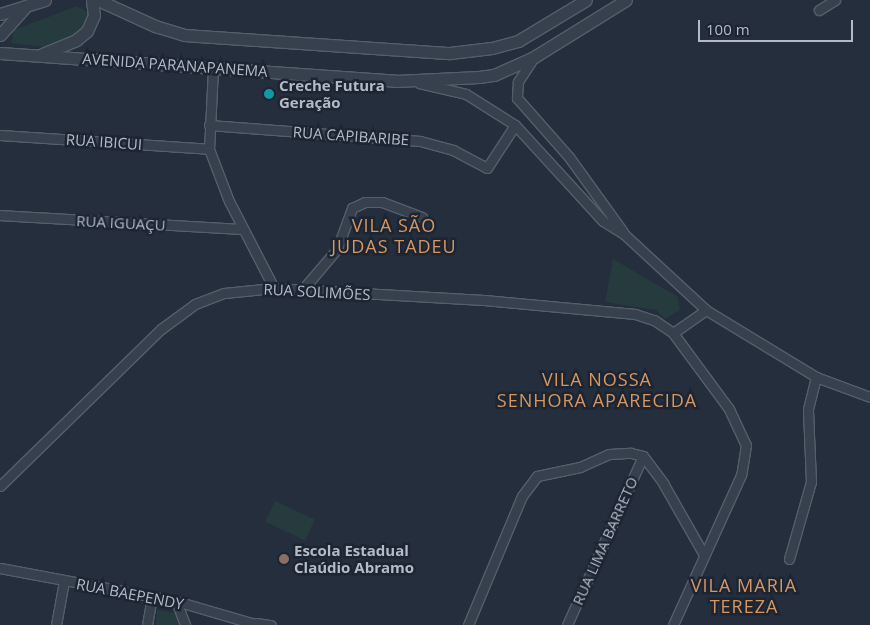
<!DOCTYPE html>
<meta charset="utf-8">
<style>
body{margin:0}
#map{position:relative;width:870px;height:625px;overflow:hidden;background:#242e3d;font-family:"Open Sans",sans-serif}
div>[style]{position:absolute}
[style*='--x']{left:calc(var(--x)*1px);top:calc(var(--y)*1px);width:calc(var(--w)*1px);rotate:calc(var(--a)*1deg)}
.green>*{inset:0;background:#253b3e;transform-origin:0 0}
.roads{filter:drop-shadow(1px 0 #555e6b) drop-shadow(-1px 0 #555e6b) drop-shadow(0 1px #555e6b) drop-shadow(0 -1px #555e6b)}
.minor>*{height:9px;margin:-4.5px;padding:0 4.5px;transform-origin:4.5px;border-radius:4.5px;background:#37404d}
.tertiary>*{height:11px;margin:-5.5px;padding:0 5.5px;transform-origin:5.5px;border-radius:5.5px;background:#37404d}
.dots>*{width:14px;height:14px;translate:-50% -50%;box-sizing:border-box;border:2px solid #1d2532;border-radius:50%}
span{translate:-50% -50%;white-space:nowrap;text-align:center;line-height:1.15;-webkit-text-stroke:5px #1d2532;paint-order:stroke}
.street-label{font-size:15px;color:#b3bbc8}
.poi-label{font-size:15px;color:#b3bbc8;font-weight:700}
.left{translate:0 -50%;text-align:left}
.quarter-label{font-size:18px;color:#d59762;letter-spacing:1px}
.scale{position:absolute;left:698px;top:20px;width:155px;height:22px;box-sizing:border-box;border:2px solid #b3bbc8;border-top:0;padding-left:6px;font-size:15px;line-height:18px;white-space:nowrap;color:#b3bbc8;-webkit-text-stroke:4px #1d2532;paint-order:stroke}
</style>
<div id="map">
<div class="green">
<div style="clip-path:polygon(77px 6px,89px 13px,86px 23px,72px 39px,45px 47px,11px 43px,14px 30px)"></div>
<div style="clip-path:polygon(613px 259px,678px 297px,680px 310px,665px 319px,656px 310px,605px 302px)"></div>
<div style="left:275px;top:501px;width:44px;height:23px;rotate:25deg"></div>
<div style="clip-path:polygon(157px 610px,177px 613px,179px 625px,156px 625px)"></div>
</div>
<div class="roads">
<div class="minor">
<div style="--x:819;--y:10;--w:19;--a:-32"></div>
<div style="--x:534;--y:57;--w:30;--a:123"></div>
<div style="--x:518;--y:82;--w:16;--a:94"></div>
<div style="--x:517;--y:98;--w:79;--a:48.6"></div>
<div style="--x:569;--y:157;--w:92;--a:54.2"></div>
<div style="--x:213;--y:68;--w:81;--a:92.8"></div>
<div style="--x:209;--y:149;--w:56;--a:69"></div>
<div style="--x:229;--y:201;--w:98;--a:62.7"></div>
<div style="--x:419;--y:83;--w:48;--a:13.2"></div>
<div style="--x:466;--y:94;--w:58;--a:32.3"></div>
<div style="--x:515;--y:125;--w:130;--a:47.5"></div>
<div style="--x:603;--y:221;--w:25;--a:32"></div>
<div style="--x:624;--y:234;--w:112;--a:42.8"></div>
<div style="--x:706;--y:310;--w:129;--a:31.3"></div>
<div style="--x:816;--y:377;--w:58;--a:20.3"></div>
<div style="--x:209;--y:125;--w:212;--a:4.3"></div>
<div style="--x:420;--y:141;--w:34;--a:15"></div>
<div style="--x:453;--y:150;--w:38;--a:28"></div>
<div style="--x:487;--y:168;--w:51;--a:-56.9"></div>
<div style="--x:0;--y:135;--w:209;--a:3.8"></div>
<div style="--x:0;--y:215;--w:242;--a:3.3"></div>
<div style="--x:303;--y:289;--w:52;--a:-49.6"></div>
<div style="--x:337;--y:249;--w:44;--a:-69.9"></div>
<div style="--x:352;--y:208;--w:14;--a:-25"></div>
<div style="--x:365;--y:202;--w:17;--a:0"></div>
<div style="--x:382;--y:202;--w:43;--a:20.6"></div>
<div style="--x:673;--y:333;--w:40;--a:-34.9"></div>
<div style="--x:0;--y:486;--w:225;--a:-44.3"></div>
<div style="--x:161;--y:329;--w:42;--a:-36.3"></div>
<div style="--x:195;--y:304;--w:31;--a:-21"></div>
<div style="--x:224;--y:293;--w:50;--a:-5.7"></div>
<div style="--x:274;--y:288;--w:210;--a:3.3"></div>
<div style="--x:484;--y:300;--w:152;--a:5.3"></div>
<div style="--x:635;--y:314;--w:20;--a:18"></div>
<div style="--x:654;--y:320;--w:23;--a:34"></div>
<div style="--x:673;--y:333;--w:94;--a:53.6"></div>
<div style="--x:729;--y:409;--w:40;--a:65"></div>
<div style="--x:746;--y:445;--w:30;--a:99"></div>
<div style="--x:741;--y:475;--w:165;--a:114.4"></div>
<div style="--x:789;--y:559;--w:80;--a:-74.1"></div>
<div style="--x:811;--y:482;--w:73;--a:-92.4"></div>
<div style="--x:808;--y:409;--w:33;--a:-76"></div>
<div style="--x:0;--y:568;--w:179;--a:10.6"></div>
<div style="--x:176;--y:601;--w:85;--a:16.3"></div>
<div style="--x:176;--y:601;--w:26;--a:69"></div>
<div style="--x:256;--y:623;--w:15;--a:8"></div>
<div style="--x:56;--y:625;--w:45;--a:-79.7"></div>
<div style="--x:147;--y:625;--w:29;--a:-80"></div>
<div style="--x:468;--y:625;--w:140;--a:-67.3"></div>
<div style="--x:522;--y:496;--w:25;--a:-53"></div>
<div style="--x:537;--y:476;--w:44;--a:-11.8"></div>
<div style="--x:580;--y:467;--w:32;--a:-24"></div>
<div style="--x:609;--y:454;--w:22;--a:-3"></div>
<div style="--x:631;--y:453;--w:12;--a:14"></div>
<div style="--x:643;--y:456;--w:34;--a:53"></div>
<div style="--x:663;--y:483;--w:81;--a:60.3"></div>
<div style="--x:567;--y:625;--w:185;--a:-65.8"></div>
</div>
<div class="tertiary">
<div style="--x:98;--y:0;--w:63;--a:24.5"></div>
<div style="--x:155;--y:26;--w:30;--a:17"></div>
<div style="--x:184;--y:35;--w:267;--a:3.9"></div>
<div style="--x:450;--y:53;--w:42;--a:-6.8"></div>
<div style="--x:492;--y:48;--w:27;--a:-15"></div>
<div style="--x:518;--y:41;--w:79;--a:-31.1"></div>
<div style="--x:0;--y:14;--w:47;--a:-17.3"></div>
<div style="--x:0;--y:35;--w:36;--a:-48"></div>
<div style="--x:0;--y:53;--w:397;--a:4"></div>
<div style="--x:396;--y:81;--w:83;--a:-2.8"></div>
<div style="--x:479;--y:77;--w:15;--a:-8"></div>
<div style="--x:494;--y:75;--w:44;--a:-24.2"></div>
<div style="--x:534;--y:57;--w:108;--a:-31.8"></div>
<div style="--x:42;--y:54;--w:37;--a:-22"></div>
<div style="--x:76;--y:40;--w:14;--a:-39"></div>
<div style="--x:87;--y:31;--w:17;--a:-66"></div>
<div style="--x:94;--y:15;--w:15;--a:-98"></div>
</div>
</div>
<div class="dots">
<div style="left:269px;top:94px;background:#0f9aa8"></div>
<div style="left:284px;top:559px;background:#8d6e63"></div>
</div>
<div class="street-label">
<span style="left:175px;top:65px;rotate:4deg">AVENIDA PARANAPANEMA</span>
<span style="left:351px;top:136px;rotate:4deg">RUA CAPIBARIBE</span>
<span style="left:104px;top:142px;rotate:4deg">RUA IBICUI</span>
<span style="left:121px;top:223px;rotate:3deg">RUA IGUAÇU</span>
<span style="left:317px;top:292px;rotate:3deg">RUA SOLIMÕES</span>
<span style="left:605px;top:541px;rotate:-66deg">RUA LIMA BARRETO</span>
<span style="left:130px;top:594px;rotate:11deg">RUA BAEPENDY</span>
</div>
<div class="poi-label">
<span class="left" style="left:279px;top:94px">Creche Futura<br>Geração</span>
<span class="left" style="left:294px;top:559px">Escola Estadual<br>Claúdio Abramo</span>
</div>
<div class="quarter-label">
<span style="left:394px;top:236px">VILA SÃO<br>JUDAS TADEU</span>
<span style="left:597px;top:390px">VILA NOSSA<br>SENHORA APARECIDA</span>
<span style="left:744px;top:596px">VILA MARIA<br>TEREZA</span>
</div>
<div class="scale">100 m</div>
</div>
